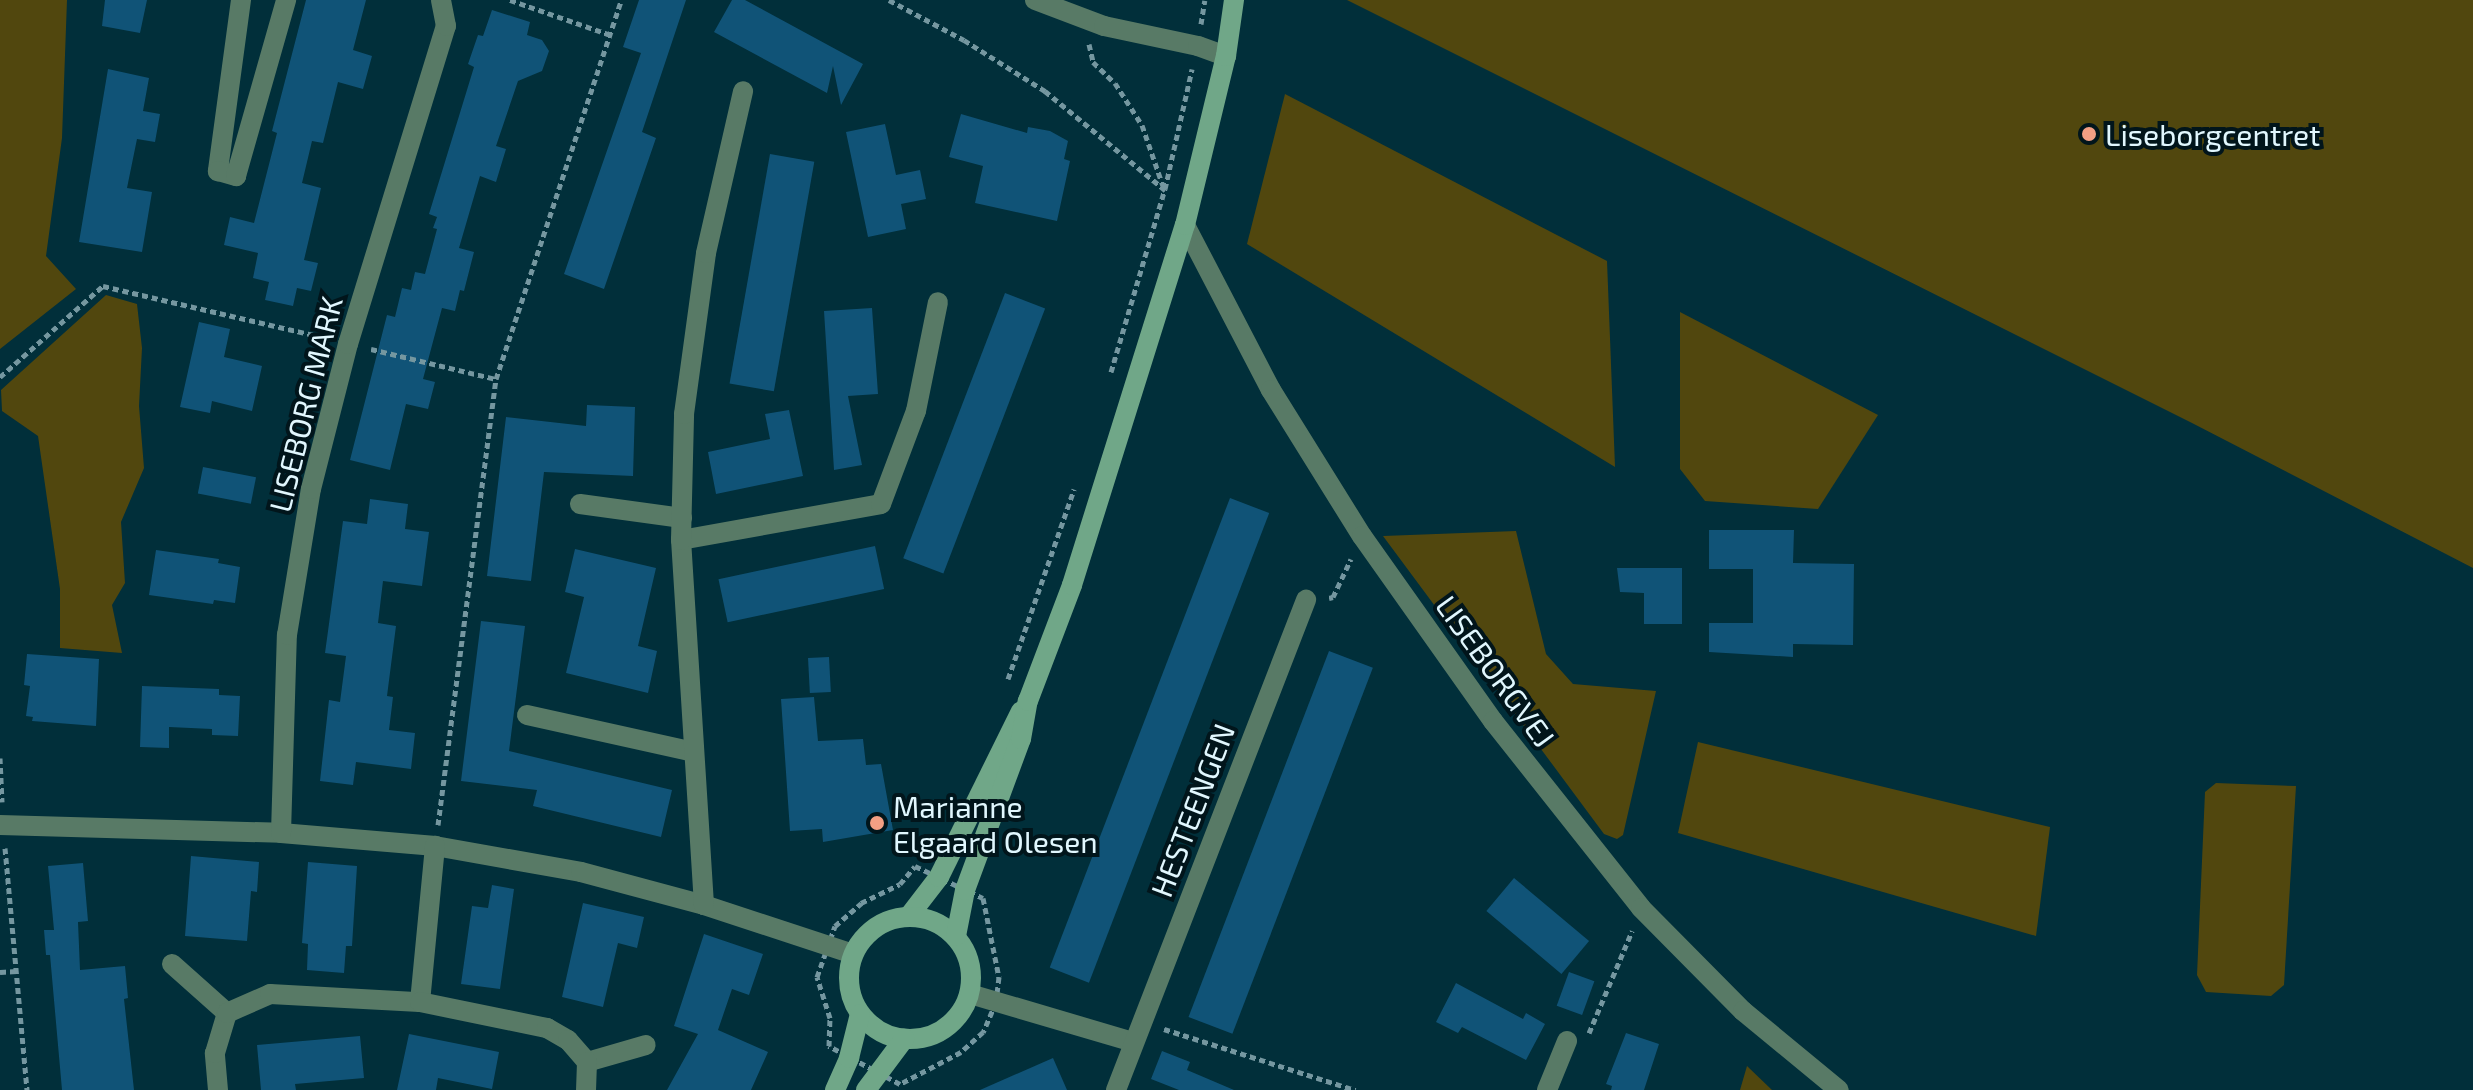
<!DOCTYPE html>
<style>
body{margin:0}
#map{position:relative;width:2473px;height:1090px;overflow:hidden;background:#012f3a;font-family:"Exo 2",sans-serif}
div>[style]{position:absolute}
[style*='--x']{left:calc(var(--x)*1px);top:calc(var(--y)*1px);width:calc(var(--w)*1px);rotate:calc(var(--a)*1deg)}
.green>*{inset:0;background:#51470e}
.building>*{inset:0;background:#105377;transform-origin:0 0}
.path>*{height:5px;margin-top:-2.5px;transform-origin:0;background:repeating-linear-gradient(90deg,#7597a0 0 6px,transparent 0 10px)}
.street>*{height:20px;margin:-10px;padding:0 10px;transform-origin:10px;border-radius:10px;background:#587a66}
.secondary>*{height:20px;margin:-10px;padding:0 10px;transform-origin:10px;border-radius:10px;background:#70a788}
.secondary>.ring{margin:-10px;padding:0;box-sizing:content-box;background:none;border:20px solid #70a788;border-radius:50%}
.dots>*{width:22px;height:22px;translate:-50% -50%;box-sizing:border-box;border:4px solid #01151b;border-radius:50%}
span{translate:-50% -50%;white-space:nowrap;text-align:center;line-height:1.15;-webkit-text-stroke:8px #01151b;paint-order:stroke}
.poi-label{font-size:30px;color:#e1f7fe}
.left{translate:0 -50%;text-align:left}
.street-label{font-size:30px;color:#e1f7fe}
</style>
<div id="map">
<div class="green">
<div style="clip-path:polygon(0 0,67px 0,62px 138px,46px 256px,76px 289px,0 349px)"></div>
<div style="clip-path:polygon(1347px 0,2473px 0,2473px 568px,2192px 423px)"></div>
<div style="clip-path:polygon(1285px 94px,1607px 261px,1615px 467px,1247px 244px)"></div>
<div style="clip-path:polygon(106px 295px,137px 304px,142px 348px,139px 406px,144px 468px,121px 522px,125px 583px,112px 605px,122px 653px,60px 648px,60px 589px,38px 436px,2px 411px,1px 390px)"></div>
<div style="clip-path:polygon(1680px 312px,1878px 415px,1818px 509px,1705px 501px,1680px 469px)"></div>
<div style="clip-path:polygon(1516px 531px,1546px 654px,1573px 684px,1656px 691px,1623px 835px,1617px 839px,1604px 834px,1383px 536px)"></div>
<div style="clip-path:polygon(1698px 742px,2050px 827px,2036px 936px,1678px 833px)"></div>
<div style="clip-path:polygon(2216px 783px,2296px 786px,2284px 985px,2271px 996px,2206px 992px,2197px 975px,2205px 792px)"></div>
<div style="clip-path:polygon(1747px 1066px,1772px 1090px,1740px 1090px)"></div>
</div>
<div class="building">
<div style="clip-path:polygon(105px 0,147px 0,140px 33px,102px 26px)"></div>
<div style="clip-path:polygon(306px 0,366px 0,353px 50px,372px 56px,363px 89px,338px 82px,323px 143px,312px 141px,302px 183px,321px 188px,304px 260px,318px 263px,311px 291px,297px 288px,293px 306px,265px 300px,269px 282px,253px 278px,258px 253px,224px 245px,230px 217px,254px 223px,277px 133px,272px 131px)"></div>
<div style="clip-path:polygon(639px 0,686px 0,642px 132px,656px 138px,604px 289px,564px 274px,641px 53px,623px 47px)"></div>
<div style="clip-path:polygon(732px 0,745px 0,863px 64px,841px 105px,833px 66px,827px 93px,714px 32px)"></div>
<div style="clip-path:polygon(492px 10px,530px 22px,527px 35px,542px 40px,549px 51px,542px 71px,518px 81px,496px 146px,506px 149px,496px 182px,480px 176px,459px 248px,474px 252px,464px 291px,460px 290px,455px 311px,442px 308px,423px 379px,435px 382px,428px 409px,406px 404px,390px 470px,350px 460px,387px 315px,395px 317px,402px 288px,411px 290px,415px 272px,425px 274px,437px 229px,433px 228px,437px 217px,429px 214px,474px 67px,468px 64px,478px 35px,483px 36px)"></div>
<div style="clip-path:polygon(108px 69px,149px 78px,143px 111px,160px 114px,155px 142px,137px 139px,127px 188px,152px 192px,142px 252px,79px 242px)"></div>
<div style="clip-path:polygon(961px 114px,1027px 133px,1028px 127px,1050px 131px,1068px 141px,1064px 159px,1070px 161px,1057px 221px,975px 203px,983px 166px,949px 157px)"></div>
<div style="clip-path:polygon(885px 124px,896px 175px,920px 170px,926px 199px,901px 204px,906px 229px,868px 237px,846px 132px)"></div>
<div style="left:770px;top:154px;width:45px;height:233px;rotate:10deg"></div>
<div style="left:1005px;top:293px;width:43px;height:284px;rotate:21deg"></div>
<div style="clip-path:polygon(872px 308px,878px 394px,848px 396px,862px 465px,834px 470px,824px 311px)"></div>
<div style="clip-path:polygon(199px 322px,230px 329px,224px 357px,262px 366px,252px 411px,212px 401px,210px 413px,180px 407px)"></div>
<div style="clip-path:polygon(587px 405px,635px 407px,633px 476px,544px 472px,531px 581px,487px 576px,506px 417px,586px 426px)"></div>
<div style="clip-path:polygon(789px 410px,803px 476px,716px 494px,708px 452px,770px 439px,765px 414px)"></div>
<div style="left:203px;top:467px;width:54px;height:27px;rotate:11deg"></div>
<div style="left:1230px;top:498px;width:42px;height:503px;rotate:21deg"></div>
<div style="clip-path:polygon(370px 499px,408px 504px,405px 529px,429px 532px,422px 586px,383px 581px,378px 623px,396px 626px,387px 696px,393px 697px,389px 730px,415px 733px,411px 769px,356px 762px,353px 785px,320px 781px,329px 700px,340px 702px,346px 656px,325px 653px,343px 521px,367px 524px)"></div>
<div style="clip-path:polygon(1709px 530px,1794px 530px,1793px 563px,1854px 564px,1853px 645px,1793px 644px,1793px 657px,1709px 652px,1709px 623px,1753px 623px,1753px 569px,1709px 569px)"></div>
<div style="left:875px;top:546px;width:44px;height:160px;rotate:78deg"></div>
<div style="clip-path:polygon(575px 549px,656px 568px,638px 646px,657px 651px,648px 693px,566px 673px,584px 597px,565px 592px)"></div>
<div style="clip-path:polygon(156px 550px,219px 559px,218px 563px,240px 567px,235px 603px,214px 600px,213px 604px,149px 595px)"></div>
<div style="clip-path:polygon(1617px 568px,1682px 568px,1682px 624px,1644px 624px,1644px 593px,1620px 592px)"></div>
<div style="clip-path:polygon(481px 621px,525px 626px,509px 751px,672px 790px,661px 837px,533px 806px,537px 790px,461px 781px)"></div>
<div style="left:1329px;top:651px;width:47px;height:392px;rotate:21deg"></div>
<div style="clip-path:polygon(27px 654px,99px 659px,96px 726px,32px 721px,33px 717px,26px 716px,30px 686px,24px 685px)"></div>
<div style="left:829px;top:657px;width:35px;height:21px;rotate:87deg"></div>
<div style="clip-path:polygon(142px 686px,219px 689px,219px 695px,240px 696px,238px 736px,212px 735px,212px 729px,169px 727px,169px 748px,140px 747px)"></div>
<div style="clip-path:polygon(814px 697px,818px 741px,863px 739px,866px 765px,881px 764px,893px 830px,823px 842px,822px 829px,790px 831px,781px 699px)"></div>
<div style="clip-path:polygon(191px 856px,259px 862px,257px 892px,251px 891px,247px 941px,185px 936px)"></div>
<div style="clip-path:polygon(308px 862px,357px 866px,352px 946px,346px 946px,344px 973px,307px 970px,308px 944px,302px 943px)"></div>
<div style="clip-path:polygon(83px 863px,88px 921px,78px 922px,80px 970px,125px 966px,128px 998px,124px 999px,134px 1090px,62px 1090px,50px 955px,46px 955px,44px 930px,54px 930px,48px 866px)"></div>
<div style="left:1514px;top:878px;width:98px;height:43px;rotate:40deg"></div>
<div style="clip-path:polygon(492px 885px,514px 889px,500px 989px,461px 984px,472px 906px,488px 908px)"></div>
<div style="clip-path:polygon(583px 903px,644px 917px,637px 948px,618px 943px,603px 1007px,562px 997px)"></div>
<div style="clip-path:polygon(704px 934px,763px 954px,749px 995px,732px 989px,718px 1030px,768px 1052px,751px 1090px,667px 1090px,698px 1034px,674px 1026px)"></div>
<div style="left:1569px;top:972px;width:27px;height:36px;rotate:20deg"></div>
<div style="clip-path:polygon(1456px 983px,1523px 1019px,1526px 1013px,1545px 1024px,1526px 1060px,1462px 1027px,1458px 1033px,1436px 1022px)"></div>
<div style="clip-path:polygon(1626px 1033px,1659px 1044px,1644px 1090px,1611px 1090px,1612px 1086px,1606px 1084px)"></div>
<div style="clip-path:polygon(409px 1034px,499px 1052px,492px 1089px,438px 1078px,436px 1090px,397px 1090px)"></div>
<div style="clip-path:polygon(360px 1036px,364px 1078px,295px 1084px,296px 1090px,261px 1090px,257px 1045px)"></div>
<div style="clip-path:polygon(1162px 1051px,1190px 1062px,1187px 1070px,1234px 1090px,1179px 1090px,1151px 1079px)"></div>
<div style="clip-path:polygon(1053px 1058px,1067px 1090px,980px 1090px)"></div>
</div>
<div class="path">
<div style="--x:510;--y:0;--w:104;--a:19.1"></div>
<div style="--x:889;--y:0;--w:85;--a:28.1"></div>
<div style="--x:964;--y:40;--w:96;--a:32.2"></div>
<div style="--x:1045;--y:91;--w:156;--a:39.5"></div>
<div style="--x:1201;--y:24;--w:24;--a:-81"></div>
<div style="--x:1089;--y:44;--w:18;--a:77"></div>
<div style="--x:1093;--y:62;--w:30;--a:44"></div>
<div style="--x:1115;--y:83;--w:50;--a:57.3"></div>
<div style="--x:1142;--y:125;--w:68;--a:71"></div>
<div style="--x:371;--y:349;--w:129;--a:13.5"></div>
<div style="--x:1111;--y:372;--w:191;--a:-73.6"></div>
<div style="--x:1165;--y:189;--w:123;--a:-77.3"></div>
<div style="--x:0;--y:377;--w:137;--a:-41.5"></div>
<div style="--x:103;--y:286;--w:229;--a:13.1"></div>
<div style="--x:1329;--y:598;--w:4;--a:-14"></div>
<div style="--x:1333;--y:597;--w:42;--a:-64.7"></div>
<div style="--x:1008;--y:679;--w:201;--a:-70.8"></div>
<div style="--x:0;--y:758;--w:44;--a:87.4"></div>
<div style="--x:438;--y:825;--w:450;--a:-82.6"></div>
<div style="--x:496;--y:379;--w:399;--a:-71.7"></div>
<div style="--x:5;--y:848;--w:243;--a:84.8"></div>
<div style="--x:915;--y:866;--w:75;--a:25.2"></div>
<div style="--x:983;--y:898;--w:81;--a:78.6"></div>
<div style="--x:999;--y:977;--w:25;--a:97"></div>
<div style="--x:996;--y:1002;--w:33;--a:113"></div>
<div style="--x:983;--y:1032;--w:30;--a:138"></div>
<div style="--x:961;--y:1052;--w:69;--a:152.3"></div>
<div style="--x:900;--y:1084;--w:81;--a:-151.8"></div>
<div style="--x:829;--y:1046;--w:28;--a:-88"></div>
<div style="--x:830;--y:1018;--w:43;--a:-107.6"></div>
<div style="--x:817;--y:977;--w:54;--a:-70.6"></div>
<div style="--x:835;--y:926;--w:35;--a:-41"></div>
<div style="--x:861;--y:903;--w:43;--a:-26"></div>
<div style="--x:900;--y:884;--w:23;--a:-50"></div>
<div style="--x:0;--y:972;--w:17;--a:-3"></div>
<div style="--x:1164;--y:1029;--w:201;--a:17.7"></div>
<div style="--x:1589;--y:1033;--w:111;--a:-67.1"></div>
</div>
<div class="street">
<div style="--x:241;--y:0;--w:173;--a:97.7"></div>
<div style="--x:218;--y:171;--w:19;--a:16"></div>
<div style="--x:236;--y:176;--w:183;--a:-74.1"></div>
<div style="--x:1035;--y:0;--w:74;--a:20.6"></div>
<div style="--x:1104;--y:26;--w:96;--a:12"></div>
<div style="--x:1198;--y:46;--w:30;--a:20"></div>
<div style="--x:1185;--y:225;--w:186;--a:62.5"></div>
<div style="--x:1271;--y:390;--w:172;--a:58.1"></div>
<div style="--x:1362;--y:536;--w:227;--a:54.7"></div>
<div style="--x:1493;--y:721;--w:238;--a:51.6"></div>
<div style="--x:1641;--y:908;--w:145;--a:45.3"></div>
<div style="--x:1743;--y:1011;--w:124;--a:39.5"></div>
<div style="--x:580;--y:504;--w:103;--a:7.8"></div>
<div style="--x:681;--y:540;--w:203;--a:-10.2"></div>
<div style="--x:881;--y:504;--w:99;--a:-69.4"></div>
<div style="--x:916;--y:411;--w:111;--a:-78.6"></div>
<div style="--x:527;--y:715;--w:171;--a:12.5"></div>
<div style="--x:0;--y:825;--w:281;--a:1.6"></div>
<div style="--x:281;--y:833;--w:155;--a:4.8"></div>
<div style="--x:435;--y:846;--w:148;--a:10.1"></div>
<div style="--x:581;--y:872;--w:127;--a:15"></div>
<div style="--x:704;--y:905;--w:157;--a:18.2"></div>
<div style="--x:281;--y:833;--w:198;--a:-88.3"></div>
<div style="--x:287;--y:635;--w:148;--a:-80.7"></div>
<div style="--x:311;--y:489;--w:150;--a:-75.7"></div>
<div style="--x:348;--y:344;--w:333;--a:-72.9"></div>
<div style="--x:446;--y:26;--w:26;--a:-101"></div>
<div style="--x:704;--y:905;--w:366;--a:-93.6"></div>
<div style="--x:681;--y:540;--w:126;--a:-88.6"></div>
<div style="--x:684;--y:414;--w:162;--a:-82.2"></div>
<div style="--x:706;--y:253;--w:166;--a:-77.1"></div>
<div style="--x:172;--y:964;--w:74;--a:41.7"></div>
<div style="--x:970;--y:994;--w:170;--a:16.4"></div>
<div style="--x:420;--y:1002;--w:157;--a:-84.5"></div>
<div style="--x:587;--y:1062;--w:61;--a:-16.1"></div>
<div style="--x:218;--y:1090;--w:37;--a:-95"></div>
<div style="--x:215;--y:1053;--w:42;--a:-73.3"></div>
<div style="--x:227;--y:1013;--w:47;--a:-23.8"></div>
<div style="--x:270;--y:994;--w:150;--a:3.1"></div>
<div style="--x:420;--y:1002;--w:130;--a:11.6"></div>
<div style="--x:547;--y:1028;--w:24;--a:30"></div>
<div style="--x:568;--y:1040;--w:29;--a:49"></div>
<div style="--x:587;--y:1062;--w:28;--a:92"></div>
<div style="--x:1116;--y:1090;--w:526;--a:-68.81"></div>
<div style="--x:1547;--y:1090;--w:53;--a:-67.8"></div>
</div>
<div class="secondary">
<div style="--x:909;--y:916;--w:49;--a:-52.4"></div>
<div style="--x:939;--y:877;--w:185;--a:-63.7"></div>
<div class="ring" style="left:849px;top:917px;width:102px;height:102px"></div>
<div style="--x:956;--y:936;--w:47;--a:-78.9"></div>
<div style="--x:965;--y:890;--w:161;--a:-69.7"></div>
<div style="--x:1021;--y:739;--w:39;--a:-80"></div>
<div style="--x:1028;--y:701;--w:124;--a:-69.2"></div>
<div style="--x:1072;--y:585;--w:377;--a:-72.6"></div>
<div style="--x:1185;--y:225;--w:174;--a:-76.4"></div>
<div style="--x:1226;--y:56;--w:57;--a:-81.9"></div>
<div style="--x:835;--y:1090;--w:35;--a:-66"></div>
<div style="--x:849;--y:1058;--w:45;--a:-76"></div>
<div style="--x:866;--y:1090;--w:64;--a:-53.3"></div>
</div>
<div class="dots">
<div style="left:2089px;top:134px;background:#f39f84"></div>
<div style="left:877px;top:823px;background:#f39f84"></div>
</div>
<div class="poi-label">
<span class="left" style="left:2105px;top:134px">Liseborgcentret</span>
<span class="left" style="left:893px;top:823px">Marianne<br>Elgaard Olesen</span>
</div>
<div class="street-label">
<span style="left:305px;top:404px;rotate:-76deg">LISEBORG MARK</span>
<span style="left:1496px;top:671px;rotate:54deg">LISEBORGVEJ</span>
<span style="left:1192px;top:810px;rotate:-69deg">HESTEENGEN</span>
</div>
</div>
